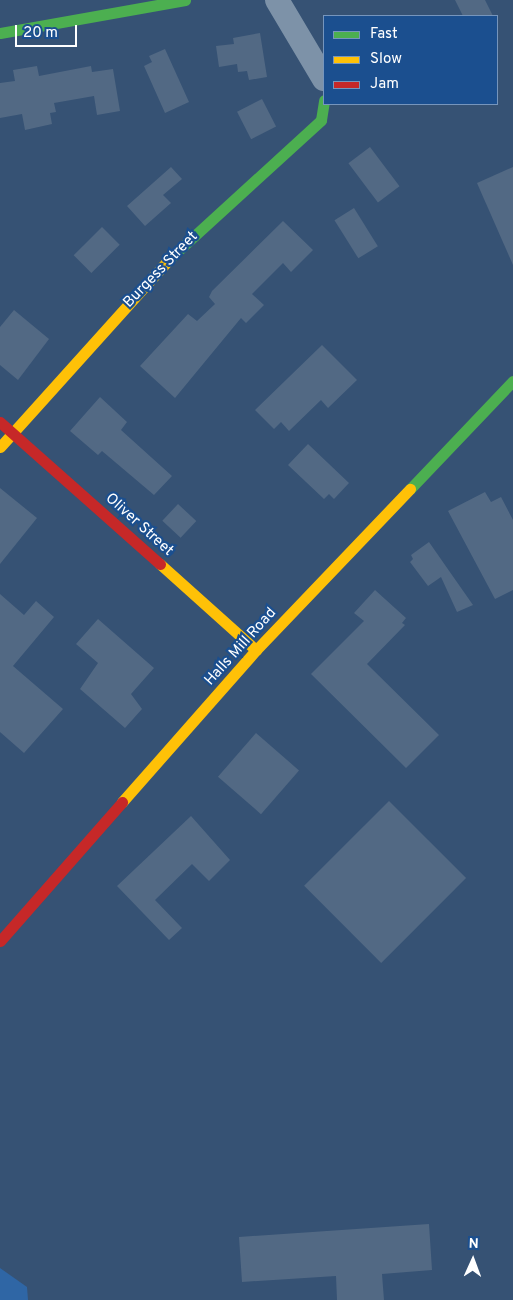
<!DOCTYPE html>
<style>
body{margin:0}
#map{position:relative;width:513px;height:1300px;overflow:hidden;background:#365274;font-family:Overpass,sans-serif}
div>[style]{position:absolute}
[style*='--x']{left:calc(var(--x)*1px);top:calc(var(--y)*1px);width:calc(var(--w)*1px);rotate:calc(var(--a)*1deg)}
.green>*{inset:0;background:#2f66a5}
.building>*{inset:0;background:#526984;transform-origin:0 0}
.street>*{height:24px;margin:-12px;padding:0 12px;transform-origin:12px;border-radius:12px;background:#7d92a8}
.fast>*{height:11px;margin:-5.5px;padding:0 5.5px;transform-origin:5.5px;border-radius:5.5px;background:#4caf50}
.slow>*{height:11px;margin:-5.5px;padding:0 5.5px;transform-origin:5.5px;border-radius:5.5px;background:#ffc107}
.jam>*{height:11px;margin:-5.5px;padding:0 5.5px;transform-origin:5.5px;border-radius:5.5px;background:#c62828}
span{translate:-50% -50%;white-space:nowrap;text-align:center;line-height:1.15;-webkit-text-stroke:4.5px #1b4f8f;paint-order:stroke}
.street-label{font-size:15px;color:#fff}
.legend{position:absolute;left:323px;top:15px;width:175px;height:90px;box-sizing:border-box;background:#1b4f8f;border:1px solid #7695bc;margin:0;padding:6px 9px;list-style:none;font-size:15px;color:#fff}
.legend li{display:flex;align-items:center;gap:10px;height:25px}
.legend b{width:25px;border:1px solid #7695bc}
.north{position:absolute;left:448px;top:1235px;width:50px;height:50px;-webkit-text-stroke:4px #1b4f8f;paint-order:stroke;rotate:2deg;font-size:14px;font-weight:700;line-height:20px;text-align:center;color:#fff}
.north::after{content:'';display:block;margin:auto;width:18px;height:22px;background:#fff;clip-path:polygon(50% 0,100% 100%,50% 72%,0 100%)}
.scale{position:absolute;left:15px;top:25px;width:62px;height:22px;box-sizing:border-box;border:2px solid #fff;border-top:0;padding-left:6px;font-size:15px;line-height:18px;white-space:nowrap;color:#fff;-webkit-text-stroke:4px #1b4f8f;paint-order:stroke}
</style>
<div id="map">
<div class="green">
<div style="clip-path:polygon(0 1268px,27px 1287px,28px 1300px,0 1300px)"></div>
</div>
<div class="building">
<div style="clip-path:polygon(455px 0,485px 0,493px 16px,463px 16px)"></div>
<div style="clip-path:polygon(260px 33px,267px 77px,249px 80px,247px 71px,238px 72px,237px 64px,219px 67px,216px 46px,234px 44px,233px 38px)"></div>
<div style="clip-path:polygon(165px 49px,189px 102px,165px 113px,144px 66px,152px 62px,149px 56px)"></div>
<div style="clip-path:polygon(37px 66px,39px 76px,91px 66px,92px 72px,113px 69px,120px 111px,97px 115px,94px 96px,54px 103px,56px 112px,50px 113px,52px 124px,25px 130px,22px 114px,0 118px,0 83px,15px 81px,13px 70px)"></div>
<div style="left:262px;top:99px;width:31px;height:28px;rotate:63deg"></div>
<div style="left:370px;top:147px;width:49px;height:27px;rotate:53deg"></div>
<div style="clip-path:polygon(171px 167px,182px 179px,163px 195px,171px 203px,145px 226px,127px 206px)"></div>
<div style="clip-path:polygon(513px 167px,513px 265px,477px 183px)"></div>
<div style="left:354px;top:208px;width:45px;height:23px;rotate:58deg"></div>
<div style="clip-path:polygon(283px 221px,313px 250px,291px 272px,283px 263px,252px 294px,264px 305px,246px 323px,241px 318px,175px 398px,140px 366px,188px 314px,197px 321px,215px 304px,209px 297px,212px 291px)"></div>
<div style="left:102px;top:227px;width:25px;height:40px;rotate:45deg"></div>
<div style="clip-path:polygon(14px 310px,49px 339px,18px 380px,0 365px,0 327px)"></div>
<div style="clip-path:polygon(322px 345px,357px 380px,328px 408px,321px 400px,289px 431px,281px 422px,274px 429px,255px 410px)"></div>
<div style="clip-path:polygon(100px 397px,127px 422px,121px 430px,172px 476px,154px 495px,102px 451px,98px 455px,70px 431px)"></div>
<div style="clip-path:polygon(308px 444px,349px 483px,334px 499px,329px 494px,324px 499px,288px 465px)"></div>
<div style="clip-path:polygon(0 488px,37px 518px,0 564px)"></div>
<div style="clip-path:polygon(485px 492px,491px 502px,501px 497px,513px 520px,513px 590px,495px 599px,448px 511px)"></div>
<div style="left:178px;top:504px;width:25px;height:23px;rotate:43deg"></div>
<div style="clip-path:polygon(429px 542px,445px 565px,473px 605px,457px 612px,441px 577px,428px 586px,410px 562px,413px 559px,411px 555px)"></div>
<div style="clip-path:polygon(375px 590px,406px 618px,402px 623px,405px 625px,367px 664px,439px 735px,406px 768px,311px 674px,364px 621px,354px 613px)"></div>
<div style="clip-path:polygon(0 594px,24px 615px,36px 601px,54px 617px,13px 666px,63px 709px,24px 753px,0 732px)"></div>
<div style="clip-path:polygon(98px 619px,154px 668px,131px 694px,142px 709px,125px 728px,80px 689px,98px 663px,76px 644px)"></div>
<div style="left:256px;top:733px;width:57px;height:58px;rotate:41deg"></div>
<div style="left:389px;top:801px;width:109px;height:120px;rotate:45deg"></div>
<div style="clip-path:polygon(191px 816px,230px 860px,209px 881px,192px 864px,155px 900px,182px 928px,169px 940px,117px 886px)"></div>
<div style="clip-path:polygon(429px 1224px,432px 1270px,382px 1274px,384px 1300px,337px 1300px,336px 1276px,242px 1282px,239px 1237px)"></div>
</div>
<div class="street">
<div style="--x:277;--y:0;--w:92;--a:59.3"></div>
</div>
<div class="fast">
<div style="--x:0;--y:33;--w:188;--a:-10.1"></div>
<div style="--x:169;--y:259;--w:206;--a:-42.4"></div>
<div style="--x:321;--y:120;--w:20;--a:-81"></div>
<div style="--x:410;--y:489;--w:149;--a:-46.4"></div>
</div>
<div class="slow">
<div style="--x:0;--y:447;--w:253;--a:-48"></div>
<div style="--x:160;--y:564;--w:129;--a:41.9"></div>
<div style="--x:122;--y:802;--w:203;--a:-48.6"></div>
<div style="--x:256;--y:650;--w:223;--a:-46.3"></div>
</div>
<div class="jam">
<div style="--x:0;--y:422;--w:214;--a:41.6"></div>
<div style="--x:0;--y:941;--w:185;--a:-48.7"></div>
</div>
<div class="street-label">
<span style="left:161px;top:270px;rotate:-46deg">Burgess Street</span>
<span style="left:139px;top:525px;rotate:42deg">Oliver Street</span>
<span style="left:241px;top:647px;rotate:-48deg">Halls Mill Road</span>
</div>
<ul class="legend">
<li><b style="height:6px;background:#4caf50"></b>Fast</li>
<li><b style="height:6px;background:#ffc107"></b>Slow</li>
<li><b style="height:6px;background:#c62828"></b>Jam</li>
</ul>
<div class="north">N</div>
<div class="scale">20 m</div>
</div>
